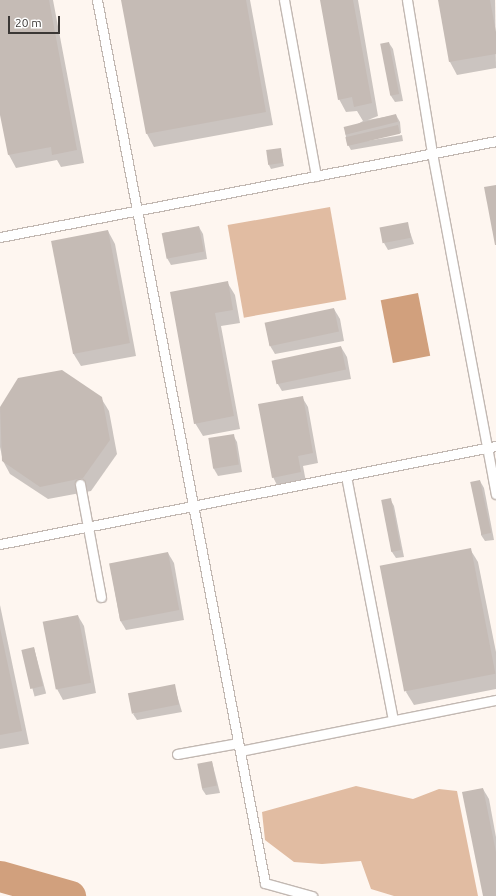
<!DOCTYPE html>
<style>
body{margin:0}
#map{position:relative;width:496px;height:896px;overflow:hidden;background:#fef6f0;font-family:Ubuntu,sans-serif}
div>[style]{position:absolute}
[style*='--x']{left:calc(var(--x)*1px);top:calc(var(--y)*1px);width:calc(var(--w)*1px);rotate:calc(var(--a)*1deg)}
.green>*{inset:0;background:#e1bca2;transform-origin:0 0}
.water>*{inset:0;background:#d1a07d;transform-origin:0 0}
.shadow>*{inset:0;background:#0003;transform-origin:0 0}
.river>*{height:31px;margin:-15.5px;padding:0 15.5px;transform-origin:15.5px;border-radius:15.5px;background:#d1a07d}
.building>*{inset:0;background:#c5bbb5;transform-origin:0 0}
.roads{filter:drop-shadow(1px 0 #c2b8b2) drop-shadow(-1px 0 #c2b8b2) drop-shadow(0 1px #c2b8b2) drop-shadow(0 -1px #c2b8b2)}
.service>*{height:9px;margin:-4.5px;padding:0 4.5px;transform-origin:4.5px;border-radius:4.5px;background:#fff}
span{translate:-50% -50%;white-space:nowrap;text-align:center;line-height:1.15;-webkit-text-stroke:3.5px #fff;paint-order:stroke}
.scale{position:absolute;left:8px;top:16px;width:52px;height:18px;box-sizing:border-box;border:2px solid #3b3735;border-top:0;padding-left:5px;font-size:12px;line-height:14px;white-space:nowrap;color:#3b3735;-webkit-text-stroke:3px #fff;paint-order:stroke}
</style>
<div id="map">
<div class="green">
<div style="left:330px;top:207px;width:94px;height:104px;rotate:80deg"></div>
<div style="clip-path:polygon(356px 786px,413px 799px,439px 789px,457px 791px,478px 896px,394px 896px,371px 889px,361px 861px,322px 864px,294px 862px,265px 840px,262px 812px)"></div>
</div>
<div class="water">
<div style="left:418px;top:293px;width:64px;height:38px;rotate:79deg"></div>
</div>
<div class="shadow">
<div style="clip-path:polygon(0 0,53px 0,84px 163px,61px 167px,57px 160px,16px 168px,9px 155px,0 109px)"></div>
<div style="clip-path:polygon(122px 0,250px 0,273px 125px,154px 147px,147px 134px)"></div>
<div style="clip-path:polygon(321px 0,358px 0,378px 116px,368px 120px,396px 115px,400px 122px,401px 133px,348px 144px,402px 135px,403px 141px,351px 150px,347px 143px,345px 131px,363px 121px,357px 111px,346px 112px,339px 99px)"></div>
<div style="clip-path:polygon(439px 0,495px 0,496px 68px,457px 75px,450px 62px)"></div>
<div style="clip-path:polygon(389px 43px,393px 49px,403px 101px,395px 102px,391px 96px)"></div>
<div style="clip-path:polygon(280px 149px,284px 166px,271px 169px,269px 165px)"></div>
<div style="clip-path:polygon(407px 223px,414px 244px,388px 250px,384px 243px)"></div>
<div style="clip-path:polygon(199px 227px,203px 234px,207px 259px,171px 265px,167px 258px,163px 233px)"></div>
<div style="clip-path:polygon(108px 231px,115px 244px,136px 356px,81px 366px,73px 353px)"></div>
<div style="clip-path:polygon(227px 282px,235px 295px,240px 323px,221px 326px,240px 429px,203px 436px,195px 423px,171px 293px)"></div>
<div style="clip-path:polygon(334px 309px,340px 319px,344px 341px,275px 354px,269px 344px)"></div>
<div style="clip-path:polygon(341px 347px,347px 357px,351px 379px,282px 391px,276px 381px)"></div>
<div style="clip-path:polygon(19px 379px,101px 398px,109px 411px,117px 454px,91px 491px,48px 499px,10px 474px,3px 461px,0 447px,0 409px)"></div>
<div style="clip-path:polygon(302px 397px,308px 407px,318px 463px,303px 466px,306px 482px,278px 487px,273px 477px)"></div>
<div style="clip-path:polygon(233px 435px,237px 442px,242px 472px,218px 476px,214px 469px,209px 439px)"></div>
<div style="clip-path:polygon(480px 481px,484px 488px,494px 540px,485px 541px,481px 535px)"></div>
<div style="clip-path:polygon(390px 499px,394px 506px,404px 557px,396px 558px,392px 552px)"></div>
<div style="clip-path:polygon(470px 549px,478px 562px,496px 652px,496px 689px,414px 705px,406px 692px)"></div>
<div style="clip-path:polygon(168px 553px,174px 563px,184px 620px,126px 630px,120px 620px,110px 564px)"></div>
<div style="clip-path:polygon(0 605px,29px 744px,0 749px)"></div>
<div style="clip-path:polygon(78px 616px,84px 626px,96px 693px,63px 700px,57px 689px)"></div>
<div style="left:34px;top:648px;width:47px;height:12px;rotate:75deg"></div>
<div style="clip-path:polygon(174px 685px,182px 712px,137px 720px,133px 714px)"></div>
<div style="clip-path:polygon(212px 762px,220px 793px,206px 795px,202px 789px)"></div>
<div style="clip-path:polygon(483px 789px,489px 799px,496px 837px,496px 896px,484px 896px)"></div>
</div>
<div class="river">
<div style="--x:0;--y:876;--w:73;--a:15.9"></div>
</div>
<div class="building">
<div style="clip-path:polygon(0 0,49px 0,77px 150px,52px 155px,51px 147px,8px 155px,0 115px)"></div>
<div style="clip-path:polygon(121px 0,246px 0,266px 112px,146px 134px)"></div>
<div style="clip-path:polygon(320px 0,353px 0,372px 103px,354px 107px,352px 97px,338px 100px)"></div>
<div style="clip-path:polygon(438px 0,490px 0,496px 32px,496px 54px,449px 62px)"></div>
<div style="left:389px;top:42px;width:53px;height:9px;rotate:79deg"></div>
<div style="left:396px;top:114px;width:8px;height:54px;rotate:76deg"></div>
<div style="left:398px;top:125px;width:9px;height:54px;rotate:77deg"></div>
<div style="left:281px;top:148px;width:15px;height:15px;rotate:82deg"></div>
<div style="clip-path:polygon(496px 185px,496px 245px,495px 245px,484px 187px)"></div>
<div style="left:408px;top:222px;width:16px;height:29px;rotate:79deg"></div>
<div style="left:199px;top:226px;width:26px;height:38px;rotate:79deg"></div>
<div style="left:108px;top:230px;width:115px;height:58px;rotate:79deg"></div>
<div style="clip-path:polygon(228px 281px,233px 310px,215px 313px,234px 416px,194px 424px,170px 292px)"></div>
<div style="left:334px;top:308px;width:24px;height:71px;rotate:78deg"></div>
<div style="left:341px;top:346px;width:24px;height:71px;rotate:78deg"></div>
<div style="clip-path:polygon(62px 370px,102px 397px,110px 440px,83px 478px,40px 487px,2px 461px,0 407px,18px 378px)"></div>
<div style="clip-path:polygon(303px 396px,313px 453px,298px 456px,301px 472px,272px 478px,258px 404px)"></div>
<div style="left:234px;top:434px;width:31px;height:26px;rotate:81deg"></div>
<div style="left:480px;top:480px;width:54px;height:10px;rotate:78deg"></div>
<div style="left:391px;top:498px;width:53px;height:10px;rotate:79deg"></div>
<div style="left:471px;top:548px;width:128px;height:93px;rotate:79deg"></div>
<div style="left:168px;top:552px;width:59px;height:60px;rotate:79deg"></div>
<div style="left:78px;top:615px;width:69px;height:36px;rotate:79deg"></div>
<div style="clip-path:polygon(0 628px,22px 731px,0 735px)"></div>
<div style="left:34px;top:647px;width:40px;height:13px;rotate:77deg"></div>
<div style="left:175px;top:684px;width:21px;height:48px;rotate:79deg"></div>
<div style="left:212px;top:761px;width:25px;height:15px;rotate:79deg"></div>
<div style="clip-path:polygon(483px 788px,496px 852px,496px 896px,483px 896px,462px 792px)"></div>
</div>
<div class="roads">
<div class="service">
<div style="--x:97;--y:0;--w:899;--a:79.23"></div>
<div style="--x:265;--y:883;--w:49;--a:15.5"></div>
<div style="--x:284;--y:0;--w:179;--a:79.7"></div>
<div style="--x:407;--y:0;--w:155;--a:80.7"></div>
<div style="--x:432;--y:153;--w:347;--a:79.4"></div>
<div style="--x:0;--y:237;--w:505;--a:-10.95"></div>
<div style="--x:346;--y:476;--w:248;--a:79.1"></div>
<div style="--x:80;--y:484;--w:115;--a:79.5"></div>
<div style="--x:0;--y:544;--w:506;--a:-11.18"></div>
<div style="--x:240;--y:751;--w:261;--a:-11.3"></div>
<div style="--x:177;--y:754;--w:62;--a:-10.2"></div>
</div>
</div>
<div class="scale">20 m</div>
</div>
